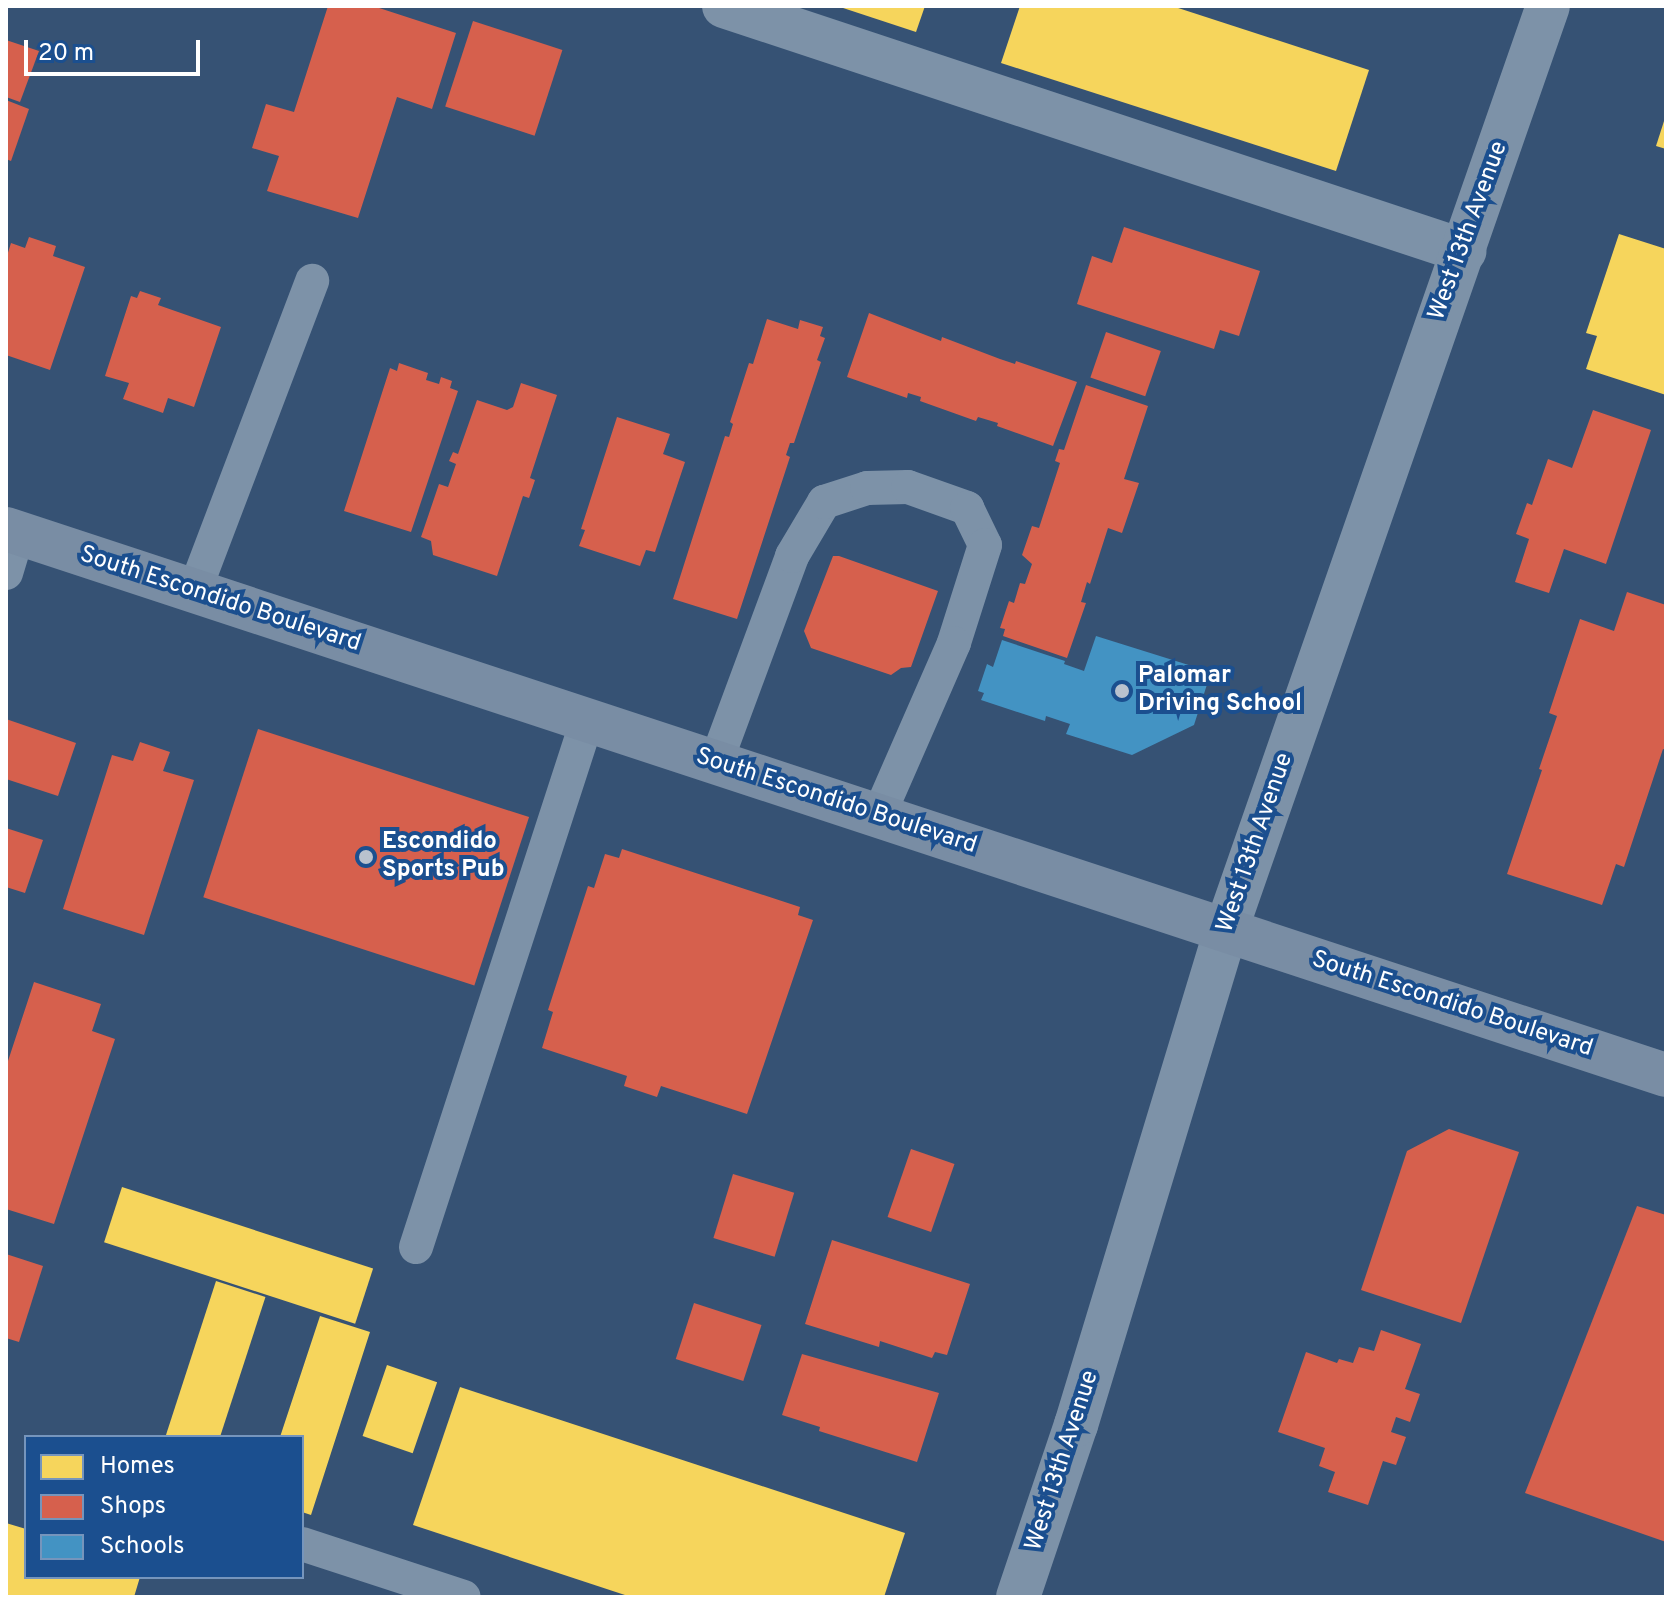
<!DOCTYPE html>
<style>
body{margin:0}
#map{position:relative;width:1672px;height:1603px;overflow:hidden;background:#365274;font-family:Overpass,sans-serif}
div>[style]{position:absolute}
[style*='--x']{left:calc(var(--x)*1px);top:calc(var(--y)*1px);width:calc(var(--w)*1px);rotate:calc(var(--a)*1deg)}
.homes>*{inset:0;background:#f6d55c;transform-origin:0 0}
.shops>*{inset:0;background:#d6604d;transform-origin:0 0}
.schools>*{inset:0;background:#4393c3}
.service>*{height:34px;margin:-17px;padding:0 17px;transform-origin:17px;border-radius:17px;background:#7d92a8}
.minor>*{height:44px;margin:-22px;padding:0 22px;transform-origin:22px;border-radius:22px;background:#7d92a8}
.tertiary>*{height:44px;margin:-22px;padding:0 22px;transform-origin:22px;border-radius:22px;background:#7d92a8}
.secondary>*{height:44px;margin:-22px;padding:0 22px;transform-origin:22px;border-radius:22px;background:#798da4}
.dots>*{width:22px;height:22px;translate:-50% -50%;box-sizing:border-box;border:4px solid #1b4f8f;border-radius:50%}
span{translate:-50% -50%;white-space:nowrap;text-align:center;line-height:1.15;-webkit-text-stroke:8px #1b4f8f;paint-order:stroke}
.street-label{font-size:24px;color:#fff}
.poi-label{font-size:24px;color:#fff;font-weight:700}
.left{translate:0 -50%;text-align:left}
.frame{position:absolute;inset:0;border:8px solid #fff;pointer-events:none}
.legend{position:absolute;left:24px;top:1435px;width:280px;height:144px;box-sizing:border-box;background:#1b4f8f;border:2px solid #7695bc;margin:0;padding:10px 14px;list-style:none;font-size:24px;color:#fff}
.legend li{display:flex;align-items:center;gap:16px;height:40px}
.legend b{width:40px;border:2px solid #7695bc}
.scale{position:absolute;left:24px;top:40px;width:176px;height:36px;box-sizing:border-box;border:4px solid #fff;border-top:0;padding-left:10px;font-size:24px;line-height:28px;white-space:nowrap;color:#fff;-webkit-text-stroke:6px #1b4f8f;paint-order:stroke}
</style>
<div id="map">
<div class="homes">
<div style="clip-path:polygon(837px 6px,925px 6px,916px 32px)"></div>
<div style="clip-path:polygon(1020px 6px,1172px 6px,1369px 70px,1336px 171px,1001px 63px)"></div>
<div style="clip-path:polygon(1665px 118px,1666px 118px,1666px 149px,1656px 146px)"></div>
<div style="clip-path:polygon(1619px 234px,1666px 249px,1666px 395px,1586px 369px,1597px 336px,1586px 333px)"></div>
<div style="left:122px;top:1187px;width:264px;height:58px;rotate:18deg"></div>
<div style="left:216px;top:1281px;width:52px;height:164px;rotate:18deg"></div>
<div style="clip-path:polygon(320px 1316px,370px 1332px,311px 1515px,302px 1512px,302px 1437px,280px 1437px)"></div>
<div style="left:387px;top:1365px;width:53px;height:75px;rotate:19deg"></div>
<div style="clip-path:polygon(460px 1387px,905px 1533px,884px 1597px,631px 1597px,413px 1525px)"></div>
<div style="clip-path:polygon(6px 1523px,26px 1529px,26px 1577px,140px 1577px,134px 1597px,6px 1597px)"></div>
</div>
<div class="shops">
<div style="clip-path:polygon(328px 6px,373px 6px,456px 33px,432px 109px,397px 97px,358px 218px,267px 191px,279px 156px,252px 148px,266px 104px,294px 112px)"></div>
<div style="left:473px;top:21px;width:94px;height:90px;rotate:18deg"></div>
<div style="clip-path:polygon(6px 40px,39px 51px,20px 102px,6px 97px)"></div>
<div style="clip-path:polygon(6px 100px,29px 109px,11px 161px,6px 159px)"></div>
<div style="clip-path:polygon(1124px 227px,1260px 271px,1239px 336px,1220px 330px,1214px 349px,1077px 304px,1092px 256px,1112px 263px)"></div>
<div style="clip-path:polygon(29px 237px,56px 246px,53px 256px,85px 267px,50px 370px,6px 355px,6px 259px,11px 243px,25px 248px)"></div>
<div style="clip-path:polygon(140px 291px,161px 298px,158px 305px,221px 327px,194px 407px,168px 398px,163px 413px,123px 399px,129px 383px,105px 376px,131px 296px,137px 298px)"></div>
<div style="clip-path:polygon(869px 313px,941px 341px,942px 337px,1000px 359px,1015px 364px,1016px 361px,1077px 382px,1053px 446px,997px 426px,998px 423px,978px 417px,976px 421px,920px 401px,921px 397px,908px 393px,907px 398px,847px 377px)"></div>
<div style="clip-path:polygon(767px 319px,798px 329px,800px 320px,823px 327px,820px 336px,825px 338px,817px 360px,821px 362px,794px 443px,790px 443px,786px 455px,790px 457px,737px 619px,673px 599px,725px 436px,729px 437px,733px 424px,730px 422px,749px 363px,753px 364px)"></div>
<div style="left:1106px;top:332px;width:58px;height:48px;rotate:19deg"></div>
<div style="clip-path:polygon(399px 363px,428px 373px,426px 380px,439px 384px,441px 377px,452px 381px,450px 388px,458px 391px,411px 532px,344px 511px,390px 368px,397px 371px)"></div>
<div style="clip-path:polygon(521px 383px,557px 395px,530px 478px,535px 480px,529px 498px,523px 496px,497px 576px,433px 555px,431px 541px,421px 537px,439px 484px,448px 487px,456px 464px,449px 461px,453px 452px,458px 454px,477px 400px,507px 410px,513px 407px)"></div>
<div style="clip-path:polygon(1086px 385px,1148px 406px,1124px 479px,1139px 483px,1122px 533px,1108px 528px,1090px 584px,1087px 582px,1081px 602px,1086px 603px,1067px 658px,1003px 636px,1005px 629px,1000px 628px,1009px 601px,1014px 603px,1020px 583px,1025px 584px,1032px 564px,1022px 555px,1032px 526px,1039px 528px,1060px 463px,1055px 461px,1059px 449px,1064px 450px)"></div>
<div style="clip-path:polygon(1593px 410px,1651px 430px,1606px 564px,1564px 549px,1549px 593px,1515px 582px,1529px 539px,1516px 534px,1527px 503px,1532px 505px,1548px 459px,1572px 468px)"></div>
<div style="clip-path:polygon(617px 417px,670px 434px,663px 454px,685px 462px,655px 552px,646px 550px,640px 566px,579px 546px,585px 530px,581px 529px)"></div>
<div style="clip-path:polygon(833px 556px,839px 556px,938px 591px,911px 667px,901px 668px,891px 675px,811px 648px,804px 631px)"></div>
<div style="clip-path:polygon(1627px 592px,1666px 605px,1666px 750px,1663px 749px,1624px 867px,1616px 864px,1602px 905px,1507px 874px,1542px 770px,1539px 769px,1557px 716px,1549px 713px,1580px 619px,1614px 631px)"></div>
<div style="clip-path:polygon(6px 719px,76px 743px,58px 796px,6px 779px)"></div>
<div style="left:258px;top:729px;width:285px;height:177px;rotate:18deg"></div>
<div style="clip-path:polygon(140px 742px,170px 752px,163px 771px,194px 780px,144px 935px,63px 909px,112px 755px,133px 761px)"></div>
<div style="clip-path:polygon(6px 828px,43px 840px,25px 893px,6px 887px)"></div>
<div style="clip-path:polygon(622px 849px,800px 907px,798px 915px,813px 920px,747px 1114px,661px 1086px,657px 1097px,624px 1086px,627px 1076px,542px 1048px,553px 1012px,548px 1010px,588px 886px,594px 888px,605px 854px,619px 858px)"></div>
<div style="clip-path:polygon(34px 982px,101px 1004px,92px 1031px,115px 1039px,54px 1224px,6px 1209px,6px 1067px)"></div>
<div style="clip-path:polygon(1449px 1129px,1519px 1152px,1461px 1323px,1361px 1290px,1407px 1151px)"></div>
<div style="left:911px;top:1149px;width:46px;height:72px;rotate:19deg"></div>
<div style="left:733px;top:1174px;width:64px;height:67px;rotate:17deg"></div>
<div style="clip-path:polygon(1637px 1206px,1666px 1215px,1666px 1542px,1525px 1493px)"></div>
<div style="clip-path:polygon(832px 1240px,970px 1284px,947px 1355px,935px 1352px,932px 1358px,880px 1341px,879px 1347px,805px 1324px)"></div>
<div style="clip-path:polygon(6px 1254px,43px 1266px,19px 1342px,6px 1338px)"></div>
<div style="left:694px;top:1303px;width:71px;height:59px;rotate:18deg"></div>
<div style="clip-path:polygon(1381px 1330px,1421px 1344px,1405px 1389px,1420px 1394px,1410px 1422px,1396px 1417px,1391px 1432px,1406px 1437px,1396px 1465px,1383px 1461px,1368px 1505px,1328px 1492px,1335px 1472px,1319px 1466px,1325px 1448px,1278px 1432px,1306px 1352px,1337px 1363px,1339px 1359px,1353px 1363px,1359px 1347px,1374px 1351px)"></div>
<div style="clip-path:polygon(802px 1354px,939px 1393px,917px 1462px,819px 1431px,820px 1427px,782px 1415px)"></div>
</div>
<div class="schools">
<div style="clip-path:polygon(1096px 636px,1211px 672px,1194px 725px,1132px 755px,1066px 734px,1070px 724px,1046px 716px,1045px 721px,981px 700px,984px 693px,978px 691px,987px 664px,993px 667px,1002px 640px,1065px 661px,1064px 664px,1084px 671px)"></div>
</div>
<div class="service">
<div style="--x:6;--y:573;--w:42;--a:-73.3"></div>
<div style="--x:194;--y:592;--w:333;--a:-69.2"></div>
<div style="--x:716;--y:762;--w:220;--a:-69.7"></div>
<div style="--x:792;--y:556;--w:63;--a:-59.3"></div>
<div style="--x:824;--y:502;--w:45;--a:-18"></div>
<div style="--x:867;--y:488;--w:41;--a:-1.4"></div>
<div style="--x:908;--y:487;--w:63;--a:19.6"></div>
<div style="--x:967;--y:508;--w:41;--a:64.1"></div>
<div style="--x:985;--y:545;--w:103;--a:107.6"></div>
<div style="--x:954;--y:643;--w:188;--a:113.6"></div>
<div style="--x:416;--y:1247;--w:553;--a:-71.99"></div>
<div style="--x:302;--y:1544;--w:170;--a:18.1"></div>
</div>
<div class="minor">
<div style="--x:724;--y:6;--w:780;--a:18.32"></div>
</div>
<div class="tertiary">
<div style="--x:1018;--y:1597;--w:182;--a:-71.4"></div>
<div style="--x:1076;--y:1425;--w:517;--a:-73.14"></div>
<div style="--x:1226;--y:930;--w:978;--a:-70.79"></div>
</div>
<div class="secondary">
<div style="--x:6;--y:529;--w:1747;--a:18.21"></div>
</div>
<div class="dots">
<div style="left:1122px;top:691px;background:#b9c2ce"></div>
<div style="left:366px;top:857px;background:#b9c2ce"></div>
</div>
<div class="street-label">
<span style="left:1469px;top:231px;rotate:-70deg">West 13th Avenue</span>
<span style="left:220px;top:600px;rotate:18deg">South Escondido Boulevard</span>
<span style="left:836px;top:802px;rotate:18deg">South Escondido Boulevard</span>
<span style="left:1256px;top:843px;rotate:-71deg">West 13th Avenue</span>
<span style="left:1452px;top:1005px;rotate:18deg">South Escondido Boulevard</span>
<span style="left:1063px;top:1461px;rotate:-72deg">West 13th Avenue</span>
</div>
<div class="poi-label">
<span class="left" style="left:1138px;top:691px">Palomar<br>Driving School</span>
<span class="left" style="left:382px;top:857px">Escondido<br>Sports Pub</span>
</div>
<div class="frame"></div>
<ul class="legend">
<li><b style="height:22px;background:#f6d55c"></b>Homes</li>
<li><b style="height:22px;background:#d6604d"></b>Shops</li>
<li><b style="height:22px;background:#4393c3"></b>Schools</li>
</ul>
<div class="scale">20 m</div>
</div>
